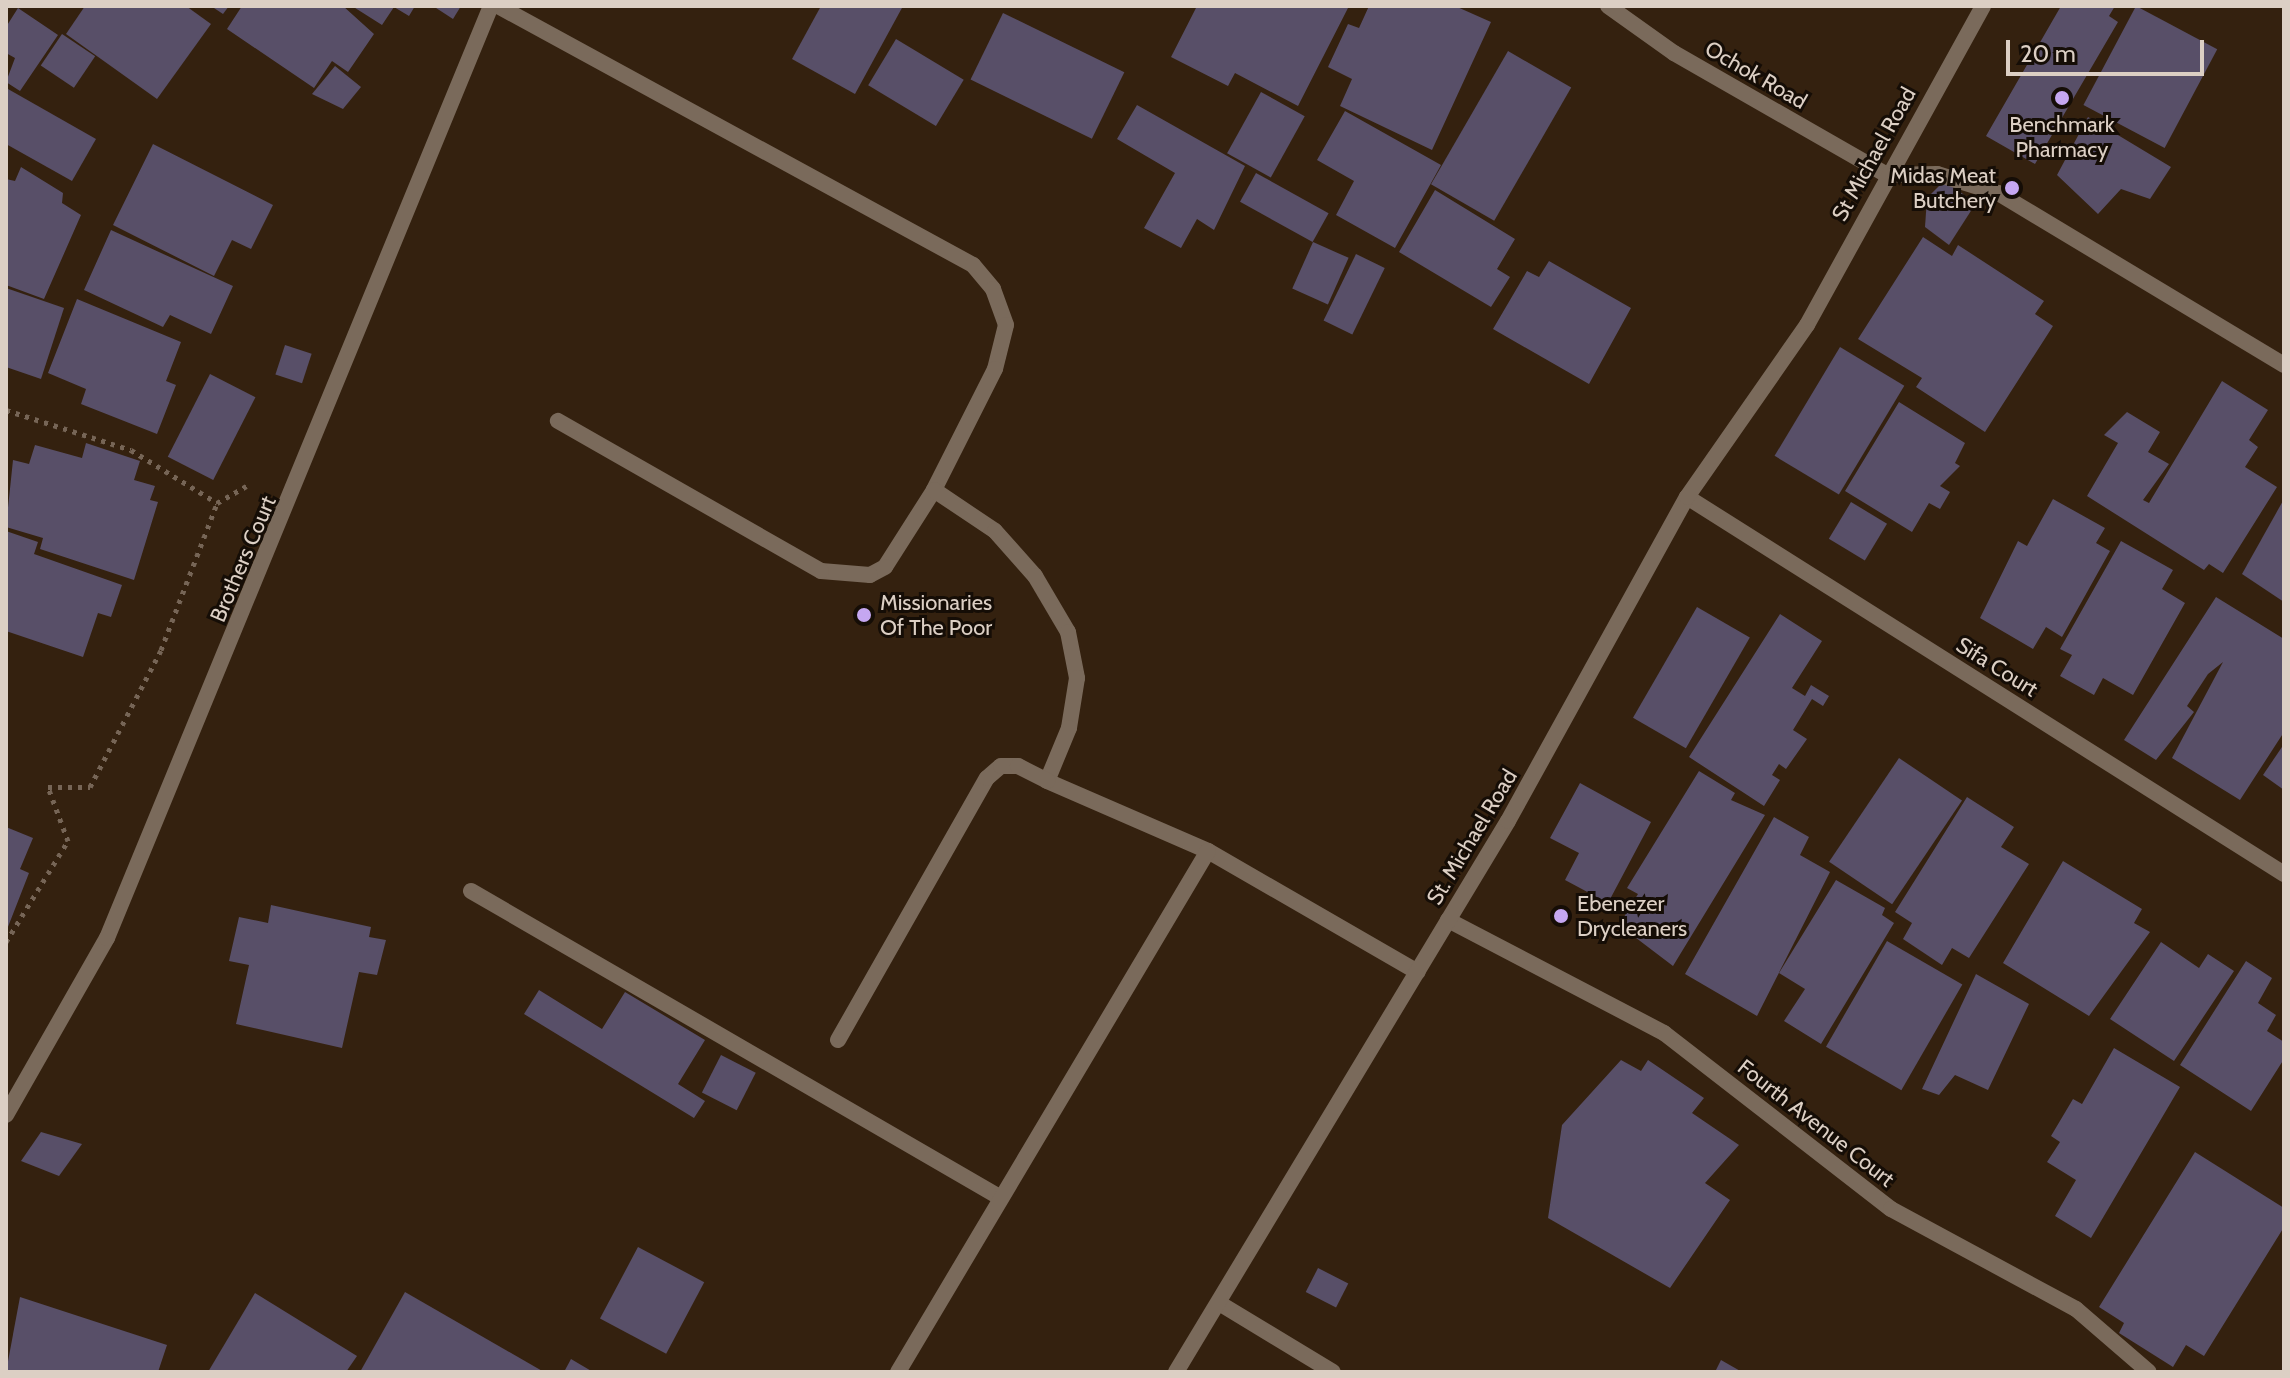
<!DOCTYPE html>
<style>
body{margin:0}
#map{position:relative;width:2290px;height:1378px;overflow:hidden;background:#34210f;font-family:Cabin,sans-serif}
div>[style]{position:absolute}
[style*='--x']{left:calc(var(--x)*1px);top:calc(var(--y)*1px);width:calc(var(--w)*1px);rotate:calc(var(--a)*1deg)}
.building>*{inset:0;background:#584f68;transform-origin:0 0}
.path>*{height:5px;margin-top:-2.5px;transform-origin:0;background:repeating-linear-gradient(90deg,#766556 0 4px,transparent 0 10px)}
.lane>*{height:16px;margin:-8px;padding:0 8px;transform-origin:8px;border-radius:8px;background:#7a6a5b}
.street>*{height:16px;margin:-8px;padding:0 8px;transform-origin:8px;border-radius:8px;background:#7a6a5b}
.dots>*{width:22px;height:22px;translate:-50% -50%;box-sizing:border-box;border:4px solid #150d06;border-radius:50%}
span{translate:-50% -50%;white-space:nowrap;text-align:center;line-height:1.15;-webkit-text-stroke:6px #150d06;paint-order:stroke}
.street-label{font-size:22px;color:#dccfc4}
.poi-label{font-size:22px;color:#dccfc4}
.right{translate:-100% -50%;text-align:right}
.left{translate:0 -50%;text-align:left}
.frame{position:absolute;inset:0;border:8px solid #dccfc4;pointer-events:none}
.scale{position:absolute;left:2006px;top:40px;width:198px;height:36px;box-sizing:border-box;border:4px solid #dccfc4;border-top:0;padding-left:10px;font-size:24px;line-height:28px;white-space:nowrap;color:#dccfc4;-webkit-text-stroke:6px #150d06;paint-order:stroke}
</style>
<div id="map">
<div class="building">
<div style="clip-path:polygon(85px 6px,186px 6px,211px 24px,157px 99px,66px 34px)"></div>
<div style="clip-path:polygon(211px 6px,229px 6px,223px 14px)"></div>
<div style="clip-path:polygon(242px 6px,343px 6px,374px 34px,348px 72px,332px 61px,314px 88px,227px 29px)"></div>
<div style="clip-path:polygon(352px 6px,415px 6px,409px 16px,394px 7px,382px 25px)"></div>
<div style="clip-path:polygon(433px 6px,461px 6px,453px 19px)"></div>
<div style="clip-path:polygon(821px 6px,903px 6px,855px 94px,792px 59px)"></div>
<div style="clip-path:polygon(1197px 6px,1343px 6px,1348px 8px,1298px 106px,1235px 73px,1228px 86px,1171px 57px)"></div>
<div style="clip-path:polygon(1369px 6px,1455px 6px,1491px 22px,1432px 150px,1340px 106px,1352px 79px,1328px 67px,1348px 24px,1359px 28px)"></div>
<div style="clip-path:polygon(2061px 6px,2115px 6px,2109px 16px,2118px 22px,2035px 164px,1986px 136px)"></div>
<div style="left:2136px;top:6px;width:92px;height:112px;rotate:28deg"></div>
<div style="clip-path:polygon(18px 8px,58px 35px,20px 91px,6px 82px,15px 58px,6px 53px,6px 27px)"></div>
<div style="left:1003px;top:13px;width:135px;height:74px;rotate:26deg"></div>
<div style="left:62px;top:34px;width:40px;height:38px;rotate:34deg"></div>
<div style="left:896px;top:39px;width:79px;height:54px;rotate:31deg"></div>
<div style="left:1508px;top:51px;width:73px;height:154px;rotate:30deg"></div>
<div style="clip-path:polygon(335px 66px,361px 87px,343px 109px,312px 94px)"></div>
<div style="clip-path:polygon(8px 89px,96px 139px,72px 181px,6px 144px)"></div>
<div style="left:1261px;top:92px;width:50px;height:70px;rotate:29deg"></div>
<div style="clip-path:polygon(1137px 105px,1245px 166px,1214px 230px,1197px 219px,1181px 248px,1144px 228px,1175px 173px,1117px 139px)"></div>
<div style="clip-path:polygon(1345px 111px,1441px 165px,1395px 248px,1336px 215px,1354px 181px,1317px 160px)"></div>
<div style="clip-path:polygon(2088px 117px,2171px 167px,2150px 199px,2121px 189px,2098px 214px,2057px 175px)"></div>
<div style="clip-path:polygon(153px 144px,273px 205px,251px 249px,232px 240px,214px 276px,113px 225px)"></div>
<div style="clip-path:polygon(21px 167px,63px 193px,62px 203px,81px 215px,44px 299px,6px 285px,6px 179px,15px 181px)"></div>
<div style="left:1256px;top:173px;width:83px;height:33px;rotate:29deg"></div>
<div style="clip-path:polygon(1944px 181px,1976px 203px,1949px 245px,1925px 227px,1927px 198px)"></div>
<div style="clip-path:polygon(1435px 190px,1515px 239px,1497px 269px,1510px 277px,1491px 307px,1399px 252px)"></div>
<div style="clip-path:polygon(111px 230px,233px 286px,211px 334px,170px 315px,163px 327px,84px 290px)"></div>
<div style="clip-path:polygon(1923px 237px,1952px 256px,1958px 245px,2044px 301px,2035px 314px,2053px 326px,1985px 432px,1916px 387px,1922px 378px,1858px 339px)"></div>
<div style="left:1313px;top:242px;width:39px;height:51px;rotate:24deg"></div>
<div style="left:1356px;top:254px;width:32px;height:74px;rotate:26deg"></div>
<div style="clip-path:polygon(1549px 261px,1631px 308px,1589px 384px,1493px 329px,1527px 271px,1539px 277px)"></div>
<div style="clip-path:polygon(6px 288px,64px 308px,41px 379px,6px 367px)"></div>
<div style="clip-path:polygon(77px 299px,181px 342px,166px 381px,176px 385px,157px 434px,81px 404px,86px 389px,48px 373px)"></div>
<div style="left:285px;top:345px;width:28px;height:31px;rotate:18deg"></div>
<div style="left:1840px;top:347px;width:75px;height:127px;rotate:31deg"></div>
<div style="left:210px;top:374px;width:51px;height:93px;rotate:27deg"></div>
<div style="clip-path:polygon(2222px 381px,2268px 410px,2249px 440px,2258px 447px,2245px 467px,2277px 487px,2223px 573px,2209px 564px,2204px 570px,2087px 496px,2118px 443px,2104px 435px,2127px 412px,2160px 432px,2148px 452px,2169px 464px,2143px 500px,2149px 503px)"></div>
<div style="clip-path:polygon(1899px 402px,1965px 443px,1955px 463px,1960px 466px,1940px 486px,1950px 492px,1940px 509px,1929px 503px,1912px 532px,1845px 491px)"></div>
<div style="clip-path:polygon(86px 443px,140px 461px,134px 480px,155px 486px,150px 500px,158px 502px,134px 580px,40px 549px,43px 538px,6px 527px,13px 460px,29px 464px,35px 445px,82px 458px)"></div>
<div style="clip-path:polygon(2053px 499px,2105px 528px,2096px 543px,2110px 551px,2062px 637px,2046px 627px,2033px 649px,1980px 618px,2018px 541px,2027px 546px)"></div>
<div style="clip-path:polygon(2284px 499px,2284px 602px,2242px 574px)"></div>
<div style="left:1851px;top:502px;width:42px;height:43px;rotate:31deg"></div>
<div style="clip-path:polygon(6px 531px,38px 542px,34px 554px,122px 585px,111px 617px,98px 613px,83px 657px,6px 631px)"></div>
<div style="clip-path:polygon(2121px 541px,2173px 570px,2162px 589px,2185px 603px,2133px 695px,2103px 678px,2094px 695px,2060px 676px,2072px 655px,2060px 649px)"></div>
<div style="clip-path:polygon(2216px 597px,2284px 639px,2284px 732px,2240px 800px,2172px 758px,2223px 662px,2208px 674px,2187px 706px,2194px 712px,2156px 760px,2124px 740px)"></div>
<div style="left:1697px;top:607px;width:61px;height:128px;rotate:30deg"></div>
<div style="clip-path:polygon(1780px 614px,1822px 641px,1792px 688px,1805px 696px,1811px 685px,1829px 696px,1823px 706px,1812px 699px,1793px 730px,1807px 739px,1786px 769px,1779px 764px,1772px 775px,1780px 780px,1764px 806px,1689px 757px)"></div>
<div style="clip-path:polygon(2284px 744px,2284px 790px,2263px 775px)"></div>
<div style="left:1899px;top:758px;width:76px;height:125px;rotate:34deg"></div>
<div style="clip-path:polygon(1699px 771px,1735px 793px,1731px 800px,1765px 815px,1673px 966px,1619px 925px,1638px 894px,1627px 888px)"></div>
<div style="clip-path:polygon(1580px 783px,1651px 822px,1608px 903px,1565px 880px,1579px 853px,1550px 838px)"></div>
<div style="clip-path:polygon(1967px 797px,2014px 827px,2001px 847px,2029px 864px,1969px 958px,1952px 948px,1942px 965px,1903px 939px,1912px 923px,1895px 912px)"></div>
<div style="clip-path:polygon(1774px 817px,1809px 837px,1800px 855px,1830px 872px,1757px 1016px,1685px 974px)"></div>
<div style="clip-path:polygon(6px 827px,33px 838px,20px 869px,29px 873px,6px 932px)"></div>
<div style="clip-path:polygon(2063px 861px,2142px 909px,2134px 923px,2150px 932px,2089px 1016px,2003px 963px)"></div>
<div style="clip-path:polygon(1836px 880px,1885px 908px,1882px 915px,1894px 923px,1821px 1044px,1784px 1021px,1805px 989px,1779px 973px)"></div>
<div style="clip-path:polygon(271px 905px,371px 927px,369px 937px,386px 940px,377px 975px,359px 972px,342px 1048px,236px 1024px,249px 965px,229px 961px,239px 917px,268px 923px)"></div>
<div style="left:1887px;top:941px;width:87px;height:122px;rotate:30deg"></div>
<div style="clip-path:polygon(2161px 942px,2199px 968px,2208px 954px,2234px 971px,2174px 1061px,2110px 1019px)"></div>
<div style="clip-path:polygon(2246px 961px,2272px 978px,2258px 1003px,2276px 1015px,2267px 1031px,2284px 1042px,2284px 1059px,2251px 1111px,2180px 1065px)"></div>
<div style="clip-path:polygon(1976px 974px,2029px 1004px,1988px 1090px,1955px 1075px,1939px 1095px,1922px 1089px)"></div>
<div style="clip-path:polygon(539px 990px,602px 1029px,625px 992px,705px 1040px,678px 1084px,705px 1101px,694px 1118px,524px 1014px)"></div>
<div style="clip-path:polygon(2114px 1048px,2180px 1087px,2091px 1238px,2055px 1216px,2076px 1180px,2047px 1162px,2060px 1142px,2051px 1136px,2073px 1099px,2082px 1104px)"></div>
<div style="left:721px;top:1055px;width:39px;height:42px;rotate:27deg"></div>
<div style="clip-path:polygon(1621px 1060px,1641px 1071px,1648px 1060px,1704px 1098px,1692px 1113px,1739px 1145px,1705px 1183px,1730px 1200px,1670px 1288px,1548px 1218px,1562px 1125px)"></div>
<div style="clip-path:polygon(41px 1132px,82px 1144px,59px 1176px,21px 1161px)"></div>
<div style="clip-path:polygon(2195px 1152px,2284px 1208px,2284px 1227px,2204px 1356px,2186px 1345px,2173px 1367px,2119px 1333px,2124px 1323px,2099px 1307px)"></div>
<div style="left:638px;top:1247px;width:75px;height:81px;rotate:28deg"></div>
<div style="left:1318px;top:1268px;width:34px;height:27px;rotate:27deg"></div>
<div style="clip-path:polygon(405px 1292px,544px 1372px,360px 1372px)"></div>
<div style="clip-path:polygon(255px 1293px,357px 1356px,346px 1372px,208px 1372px)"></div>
<div style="clip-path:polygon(20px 1297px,167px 1345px,158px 1372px,6px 1372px)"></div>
<div style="clip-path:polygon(571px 1359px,593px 1372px,564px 1372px)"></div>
<div style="clip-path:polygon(1721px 1360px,1742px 1372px,1715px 1372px)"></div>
</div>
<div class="path">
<div style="--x:6;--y:410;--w:131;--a:17.7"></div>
<div style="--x:131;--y:450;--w:101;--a:31.6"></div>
<div style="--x:217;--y:503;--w:34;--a:-30"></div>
<div style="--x:6;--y:942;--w:119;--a:-58.5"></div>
<div style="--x:68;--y:841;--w:58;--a:-110.3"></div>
<div style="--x:48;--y:787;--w:42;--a:0"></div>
<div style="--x:90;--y:787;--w:154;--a:-62.6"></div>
<div style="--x:161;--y:650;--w:157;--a:-69.1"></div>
</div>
<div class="lane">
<div style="--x:498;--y:6;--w:541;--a:28.6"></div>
<div style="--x:973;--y:265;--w:31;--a:50"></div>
<div style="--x:993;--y:289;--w:38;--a:70"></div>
<div style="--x:1006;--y:325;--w:45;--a:104"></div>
<div style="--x:995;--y:369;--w:136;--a:116.8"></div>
<div style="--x:934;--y:490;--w:91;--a:122.5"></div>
<div style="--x:885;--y:567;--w:17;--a:152"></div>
<div style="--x:870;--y:575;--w:49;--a:-175.3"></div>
<div style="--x:821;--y:571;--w:303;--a:-150.3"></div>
<div style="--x:934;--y:490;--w:73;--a:33.9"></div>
<div style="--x:995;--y:531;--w:60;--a:48.4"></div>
<div style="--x:1035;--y:576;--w:65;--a:59.5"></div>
<div style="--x:1068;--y:632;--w:47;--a:78.9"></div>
<div style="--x:1077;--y:678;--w:51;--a:99.1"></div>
<div style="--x:1069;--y:728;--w:57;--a:112.5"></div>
<div style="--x:1047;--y:781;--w:176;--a:23.5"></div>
<div style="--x:1208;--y:851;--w:242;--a:30"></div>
<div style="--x:471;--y:891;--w:612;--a:30.08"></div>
<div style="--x:838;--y:1040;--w:301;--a:-60.4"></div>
<div style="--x:987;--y:778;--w:18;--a:-41"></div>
<div style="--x:1001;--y:766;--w:17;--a:0"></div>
<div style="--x:1018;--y:766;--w:33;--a:27"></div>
<div style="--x:898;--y:1372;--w:606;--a:-59.25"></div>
</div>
<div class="street">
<div style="--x:1608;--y:6;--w:81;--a:35.5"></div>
<div style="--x:1674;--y:53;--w:245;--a:29.8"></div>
<div style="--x:1887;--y:175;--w:50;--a:-1.1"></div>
<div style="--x:1937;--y:174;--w:64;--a:17.3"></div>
<div style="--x:1998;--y:193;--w:334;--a:31"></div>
<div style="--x:1687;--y:497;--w:706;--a:32.27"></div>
<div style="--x:1448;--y:920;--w:244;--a:27.6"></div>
<div style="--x:1664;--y:1033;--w:287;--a:37.8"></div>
<div style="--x:1891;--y:1209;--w:210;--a:28.4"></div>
<div style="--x:2076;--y:1309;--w:96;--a:40.8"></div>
<div style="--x:6;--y:1115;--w:204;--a:-60.3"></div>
<div style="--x:107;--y:938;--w:1008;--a:-67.61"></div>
<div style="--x:1219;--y:1303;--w:133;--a:31.2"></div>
<div style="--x:1176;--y:1372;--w:643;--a:-58.93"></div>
<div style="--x:1508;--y:821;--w:370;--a:-61.1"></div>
<div style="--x:1687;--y:497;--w:210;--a:-55.1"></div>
<div style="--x:1807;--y:325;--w:364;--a:-61.1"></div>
</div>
<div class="dots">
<div style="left:2062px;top:98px;background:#c5a7f1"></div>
<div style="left:2012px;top:188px;background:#c5a7f1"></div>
<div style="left:864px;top:615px;background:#c5a7f1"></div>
<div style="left:1561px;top:916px;background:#c5a7f1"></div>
</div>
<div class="street-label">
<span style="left:1756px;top:75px;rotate:30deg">Ochok Road</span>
<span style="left:1874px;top:154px;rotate:-61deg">St Michael Road</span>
<span style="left:243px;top:559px;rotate:-67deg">Brothers Court</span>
<span style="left:1997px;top:667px;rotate:32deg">Sifa Court</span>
<span style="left:1472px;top:837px;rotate:-59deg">St. Michael Road</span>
<span style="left:1816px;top:1123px;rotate:38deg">Fourth Avenue Court</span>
</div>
<div class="poi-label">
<span style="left:2062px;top:137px">Benchmark<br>Pharmacy</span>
<span class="right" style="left:1996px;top:188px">Midas Meat<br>Butchery</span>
<span class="left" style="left:880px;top:615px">Missionaries<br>Of The Poor</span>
<span class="left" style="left:1577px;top:916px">Ebenezer<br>Drycleaners</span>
</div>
<div class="frame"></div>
<div class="scale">20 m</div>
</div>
